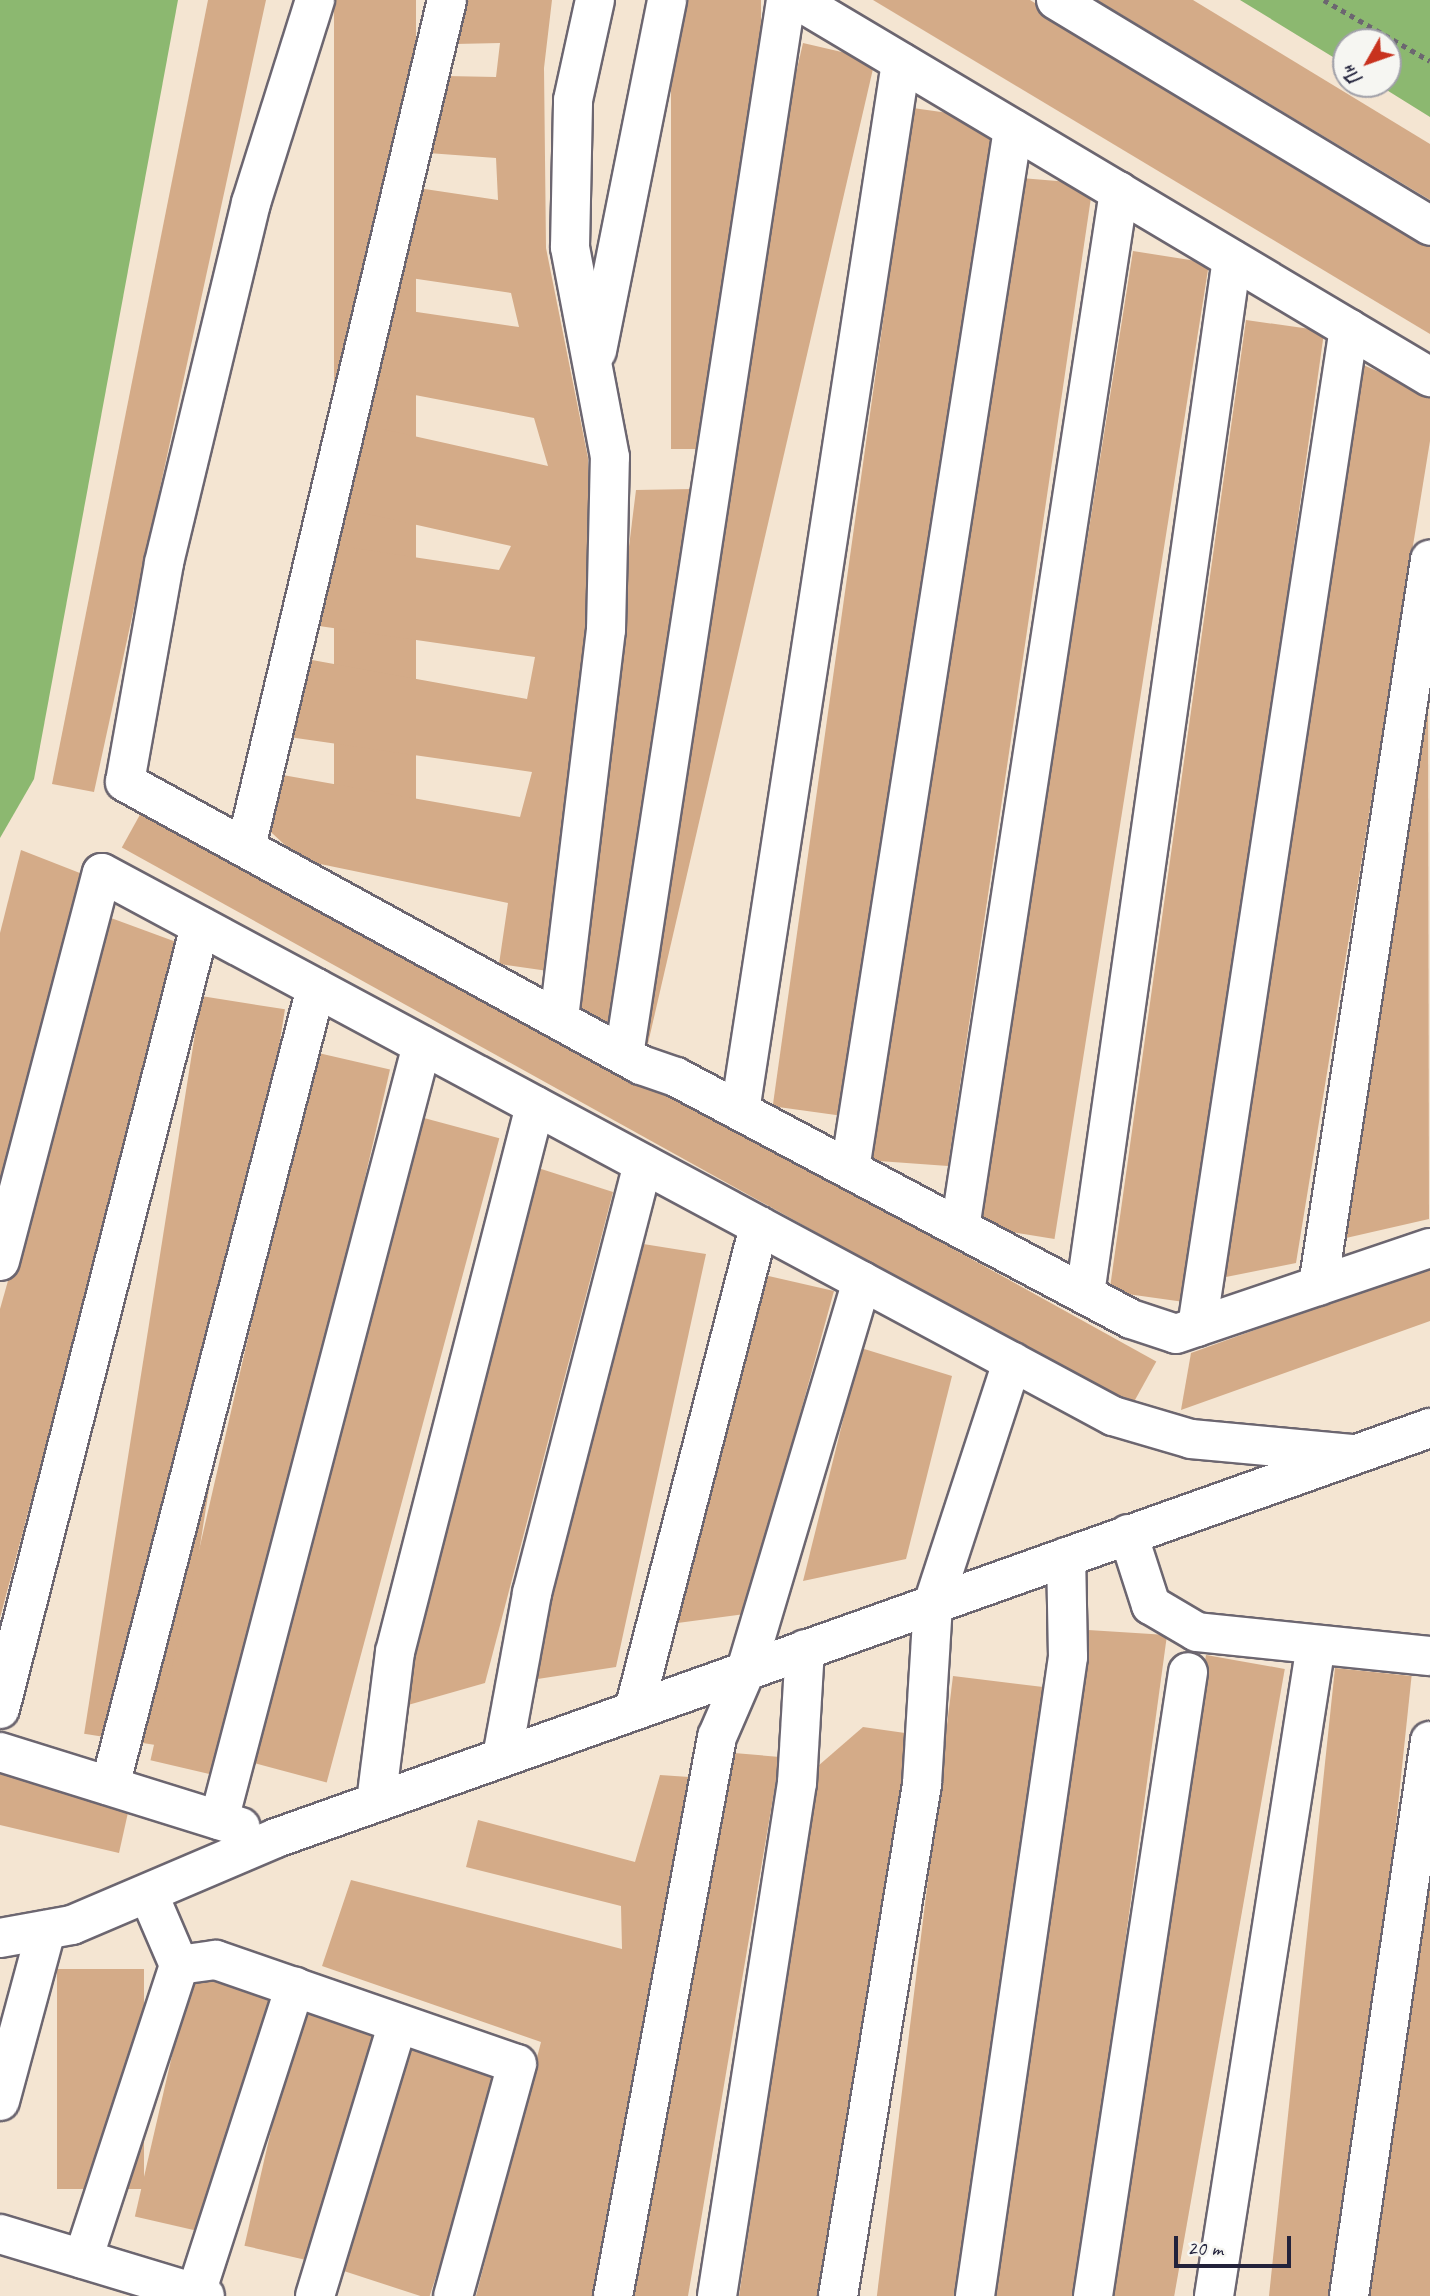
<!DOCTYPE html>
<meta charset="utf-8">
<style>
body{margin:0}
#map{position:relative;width:1430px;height:2296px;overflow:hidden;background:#f4e5d2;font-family:Caveat,sans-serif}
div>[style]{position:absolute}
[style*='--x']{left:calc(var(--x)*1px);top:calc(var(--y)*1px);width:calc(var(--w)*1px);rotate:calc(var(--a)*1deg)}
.forest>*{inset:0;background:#8cb870}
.building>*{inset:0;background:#d4ab88;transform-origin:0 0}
.path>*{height:4.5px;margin-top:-2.25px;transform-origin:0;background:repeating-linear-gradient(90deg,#6c6670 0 5px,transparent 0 10px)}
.roads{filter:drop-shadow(2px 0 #6c6670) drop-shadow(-2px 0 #6c6670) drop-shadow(0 2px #6c6670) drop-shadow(0 -2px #6c6670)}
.minor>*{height:38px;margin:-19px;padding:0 19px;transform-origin:19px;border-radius:19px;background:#fff}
span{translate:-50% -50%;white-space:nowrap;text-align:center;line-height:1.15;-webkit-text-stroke:5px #f6f6f2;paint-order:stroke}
.north{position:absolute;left:1332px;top:28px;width:70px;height:70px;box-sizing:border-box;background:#f6f6f2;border:2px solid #a1a1a9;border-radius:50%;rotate:230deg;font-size:19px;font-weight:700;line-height:28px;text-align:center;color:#22223b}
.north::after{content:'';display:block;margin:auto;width:24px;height:32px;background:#c8321e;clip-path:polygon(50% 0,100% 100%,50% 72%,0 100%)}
.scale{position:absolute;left:1174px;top:2236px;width:117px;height:32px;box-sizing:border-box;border:4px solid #22223b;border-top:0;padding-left:9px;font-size:21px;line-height:24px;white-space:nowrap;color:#22223b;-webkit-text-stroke:5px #f6f6f2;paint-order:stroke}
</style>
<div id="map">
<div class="forest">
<div style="clip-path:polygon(0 0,178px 0,34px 779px,0 838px)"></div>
<div style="clip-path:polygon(1240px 0,1430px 0,1430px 117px,1377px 84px,1388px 84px,1388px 42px,1346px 42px,1346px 65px)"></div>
</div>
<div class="building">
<div style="clip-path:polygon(208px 0,266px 0,94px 792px,52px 784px)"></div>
<div style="left:334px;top:0;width:82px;height:802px"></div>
<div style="clip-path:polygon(463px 0,552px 0,544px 68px,546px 248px,588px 458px,590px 624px,548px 971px,499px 964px,508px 903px,301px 860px,259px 821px,277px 774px,520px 817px,532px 772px,282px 736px,301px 658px,527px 699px,535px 657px,319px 626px,334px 545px,499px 570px,511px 546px,341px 508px,360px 424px,548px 466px,534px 418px,368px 386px,383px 307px,519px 327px,511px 293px,397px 276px,418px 188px,498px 200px,496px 158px,428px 153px,446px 76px,496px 77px,500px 43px,455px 44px)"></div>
<div style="left:671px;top:0;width:90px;height:449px"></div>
<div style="clip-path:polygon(873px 0,1030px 0,1430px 245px,1430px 334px)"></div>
<div style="clip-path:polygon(1097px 0,1193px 0,1430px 144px,1430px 200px)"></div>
<div style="left:803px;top:43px;width:74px;height:1030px;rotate:13deg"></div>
<div style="left:913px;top:108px;width:82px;height:1008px;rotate:8deg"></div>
<div style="clip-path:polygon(1021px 178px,1093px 184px,948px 1166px,865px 1160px)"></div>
<div style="left:1133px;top:251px;width:77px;height:988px;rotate:9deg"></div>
<div style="left:1246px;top:320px;width:79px;height:981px;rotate:8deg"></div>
<div style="clip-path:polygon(1361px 364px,1430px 394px,1430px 441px,1296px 1263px,1216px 1279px)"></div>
<div style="clip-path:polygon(693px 489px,619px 1004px,573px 998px,636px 490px)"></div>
<div style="clip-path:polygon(1428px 678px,1429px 1219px,1346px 1238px)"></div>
<div style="left:147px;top:802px;width:1154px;height:52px;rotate:29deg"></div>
<div style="clip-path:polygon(21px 850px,85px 875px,0 1194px,0 933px)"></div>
<div style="clip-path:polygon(111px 918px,179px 943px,0 1618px,0 1309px)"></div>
<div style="left:201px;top:996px;width:85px;height:747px;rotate:9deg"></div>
<div style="left:314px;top:1052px;width:78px;height:727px;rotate:13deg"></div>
<div style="left:424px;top:1118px;width:78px;height:667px;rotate:15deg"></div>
<div style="clip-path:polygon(535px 1167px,613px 1192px,485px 1683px,401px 1707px)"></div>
<div style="clip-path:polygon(637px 1243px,706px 1254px,616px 1667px,531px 1680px)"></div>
<div style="clip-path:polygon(1430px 1267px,1430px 1321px,1181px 1410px,1191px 1353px)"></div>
<div style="clip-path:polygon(755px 1273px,834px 1291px,745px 1614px,670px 1624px)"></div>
<div style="clip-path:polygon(861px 1348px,952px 1376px,906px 1559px,803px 1581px)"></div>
<div style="clip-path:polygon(1088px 1630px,1167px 1635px,1077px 2296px,987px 2296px)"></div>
<div style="left:1206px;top:1655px;width:80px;height:649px;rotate:10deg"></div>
<div style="left:1335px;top:1668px;width:77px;height:636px;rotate:6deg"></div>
<div style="left:953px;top:1676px;width:93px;height:626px;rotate:7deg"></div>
<div style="clip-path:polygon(863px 1727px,912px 1734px,818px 2296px,739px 2296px,818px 1766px)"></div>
<div style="clip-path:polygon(734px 1753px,780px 1757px,688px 2296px,627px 2296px)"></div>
<div style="clip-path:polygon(0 1766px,131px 1799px,119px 1853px,0 1825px)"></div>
<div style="clip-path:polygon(660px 1775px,704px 1778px,593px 2296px,476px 2296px,541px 2042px,322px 1966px,351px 1880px,622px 1949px,621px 1906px,466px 1867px,478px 1820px,635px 1862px)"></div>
<div style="clip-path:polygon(1430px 1860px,1430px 2296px,1368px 2296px)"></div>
<div style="left:57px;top:1969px;width:87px;height:220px"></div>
<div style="left:192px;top:1969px;width:86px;height:254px;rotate:13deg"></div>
<div style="left:300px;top:2005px;width:81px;height:247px;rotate:13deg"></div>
<div style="left:412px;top:2043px;width:95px;height:238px;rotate:18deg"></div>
</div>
<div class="path">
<div style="--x:1324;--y:0;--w:122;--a:29.9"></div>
</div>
<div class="roads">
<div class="minor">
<div style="--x:315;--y:0;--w:213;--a:107.5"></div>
<div style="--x:251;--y:203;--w:370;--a:103.6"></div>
<div style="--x:164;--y:563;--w:222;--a:100.1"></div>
<div style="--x:125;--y:782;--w:589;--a:28.74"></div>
<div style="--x:641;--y:1065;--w:37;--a:19"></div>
<div style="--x:676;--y:1077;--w:515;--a:28.01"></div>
<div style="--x:1131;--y:1319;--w:47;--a:18.4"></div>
<div style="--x:1176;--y:1334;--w:268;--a:-18.7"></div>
<div style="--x:797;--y:0;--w:737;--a:30.78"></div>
<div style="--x:1056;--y:0;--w:437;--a:31.1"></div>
<div style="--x:597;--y:351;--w:358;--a:-78.7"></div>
<div style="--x:246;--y:847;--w:871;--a:-76.65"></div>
<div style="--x:559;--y:1018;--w:391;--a:-83.1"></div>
<div style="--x:606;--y:630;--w:173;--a:-88.7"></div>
<div style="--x:610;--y:457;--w:214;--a:-100.8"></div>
<div style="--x:570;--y:247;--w:147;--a:-88.8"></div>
<div style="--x:573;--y:100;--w:102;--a:-77.6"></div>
<div style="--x:624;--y:1055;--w:1067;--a:-81.27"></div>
<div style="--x:740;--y:1111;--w:1061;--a:-81.27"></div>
<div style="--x:850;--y:1169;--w:1053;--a:-81.09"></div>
<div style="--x:960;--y:1228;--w:1049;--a:-81.28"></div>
<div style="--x:0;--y:1261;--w:401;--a:-75.3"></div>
<div style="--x:102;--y:873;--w:1148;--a:28.24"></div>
<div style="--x:1113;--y:1416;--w:81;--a:16.4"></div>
<div style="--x:1191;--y:1439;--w:164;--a:5.3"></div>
<div style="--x:1318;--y:1286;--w:735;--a:-81.23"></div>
<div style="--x:1085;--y:1294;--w:1045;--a:-81.92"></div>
<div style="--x:1197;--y:1327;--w:1010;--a:-81.35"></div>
<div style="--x:1128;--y:1534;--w:75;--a:72.1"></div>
<div style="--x:1151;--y:1605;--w:53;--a:30.4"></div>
<div style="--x:1197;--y:1632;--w:234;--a:5.9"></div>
<div style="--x:0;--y:1709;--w:808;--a:-75.67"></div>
<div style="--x:634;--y:1710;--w:500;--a:-75.5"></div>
<div style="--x:0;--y:1752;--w:252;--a:17.3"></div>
<div style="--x:502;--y:1757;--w:167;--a:-79.6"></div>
<div style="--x:532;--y:1593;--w:443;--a:-75.5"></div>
<div style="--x:110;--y:1786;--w:824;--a:-75.53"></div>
<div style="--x:376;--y:1802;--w:151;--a:-82.8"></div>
<div style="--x:395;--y:1652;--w:564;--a:-75.62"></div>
<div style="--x:219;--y:1820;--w:801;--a:-75.32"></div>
<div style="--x:0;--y:1938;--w:73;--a:-10.2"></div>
<div style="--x:72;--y:1925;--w:222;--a:-23.1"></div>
<div style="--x:276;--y:1838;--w:1225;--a:-19.56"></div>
<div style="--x:179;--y:1965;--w:37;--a:-8"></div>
<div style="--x:216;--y:1960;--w:318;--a:19.1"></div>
<div style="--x:517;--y:2064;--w:241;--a:105.4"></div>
<div style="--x:0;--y:2101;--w:177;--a:-74.9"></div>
<div style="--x:0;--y:2234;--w:214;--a:16.8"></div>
<div style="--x:83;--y:2259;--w:309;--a:-71.9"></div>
<div style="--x:179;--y:1965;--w:78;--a:-113.3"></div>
<div style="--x:196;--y:2293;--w:322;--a:-72.1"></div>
<div style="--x:315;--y:2296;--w:285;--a:-73.1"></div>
<div style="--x:613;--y:2296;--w:569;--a:-79.46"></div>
<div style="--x:717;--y:1737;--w:73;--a:-66.6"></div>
<div style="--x:746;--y:1670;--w:406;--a:-73.4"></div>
<div style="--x:717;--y:2296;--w:519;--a:-81.14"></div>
<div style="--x:797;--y:1783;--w:134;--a:-86.6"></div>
<div style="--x:838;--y:2296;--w:519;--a:-80.68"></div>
<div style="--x:922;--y:1784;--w:180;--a:-86.5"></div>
<div style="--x:933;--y:1604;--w:255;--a:-71.9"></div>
<div style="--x:975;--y:2296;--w:646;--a:-81.72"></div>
<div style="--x:1068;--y:1657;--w:100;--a:-91.1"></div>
<div style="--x:1093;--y:2296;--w:631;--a:-81.34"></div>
<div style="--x:1214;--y:2296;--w:659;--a:-81.1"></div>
<div style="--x:1349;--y:2296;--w:561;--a:-81.7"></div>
</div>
</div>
<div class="north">Пн</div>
<div class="scale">20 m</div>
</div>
